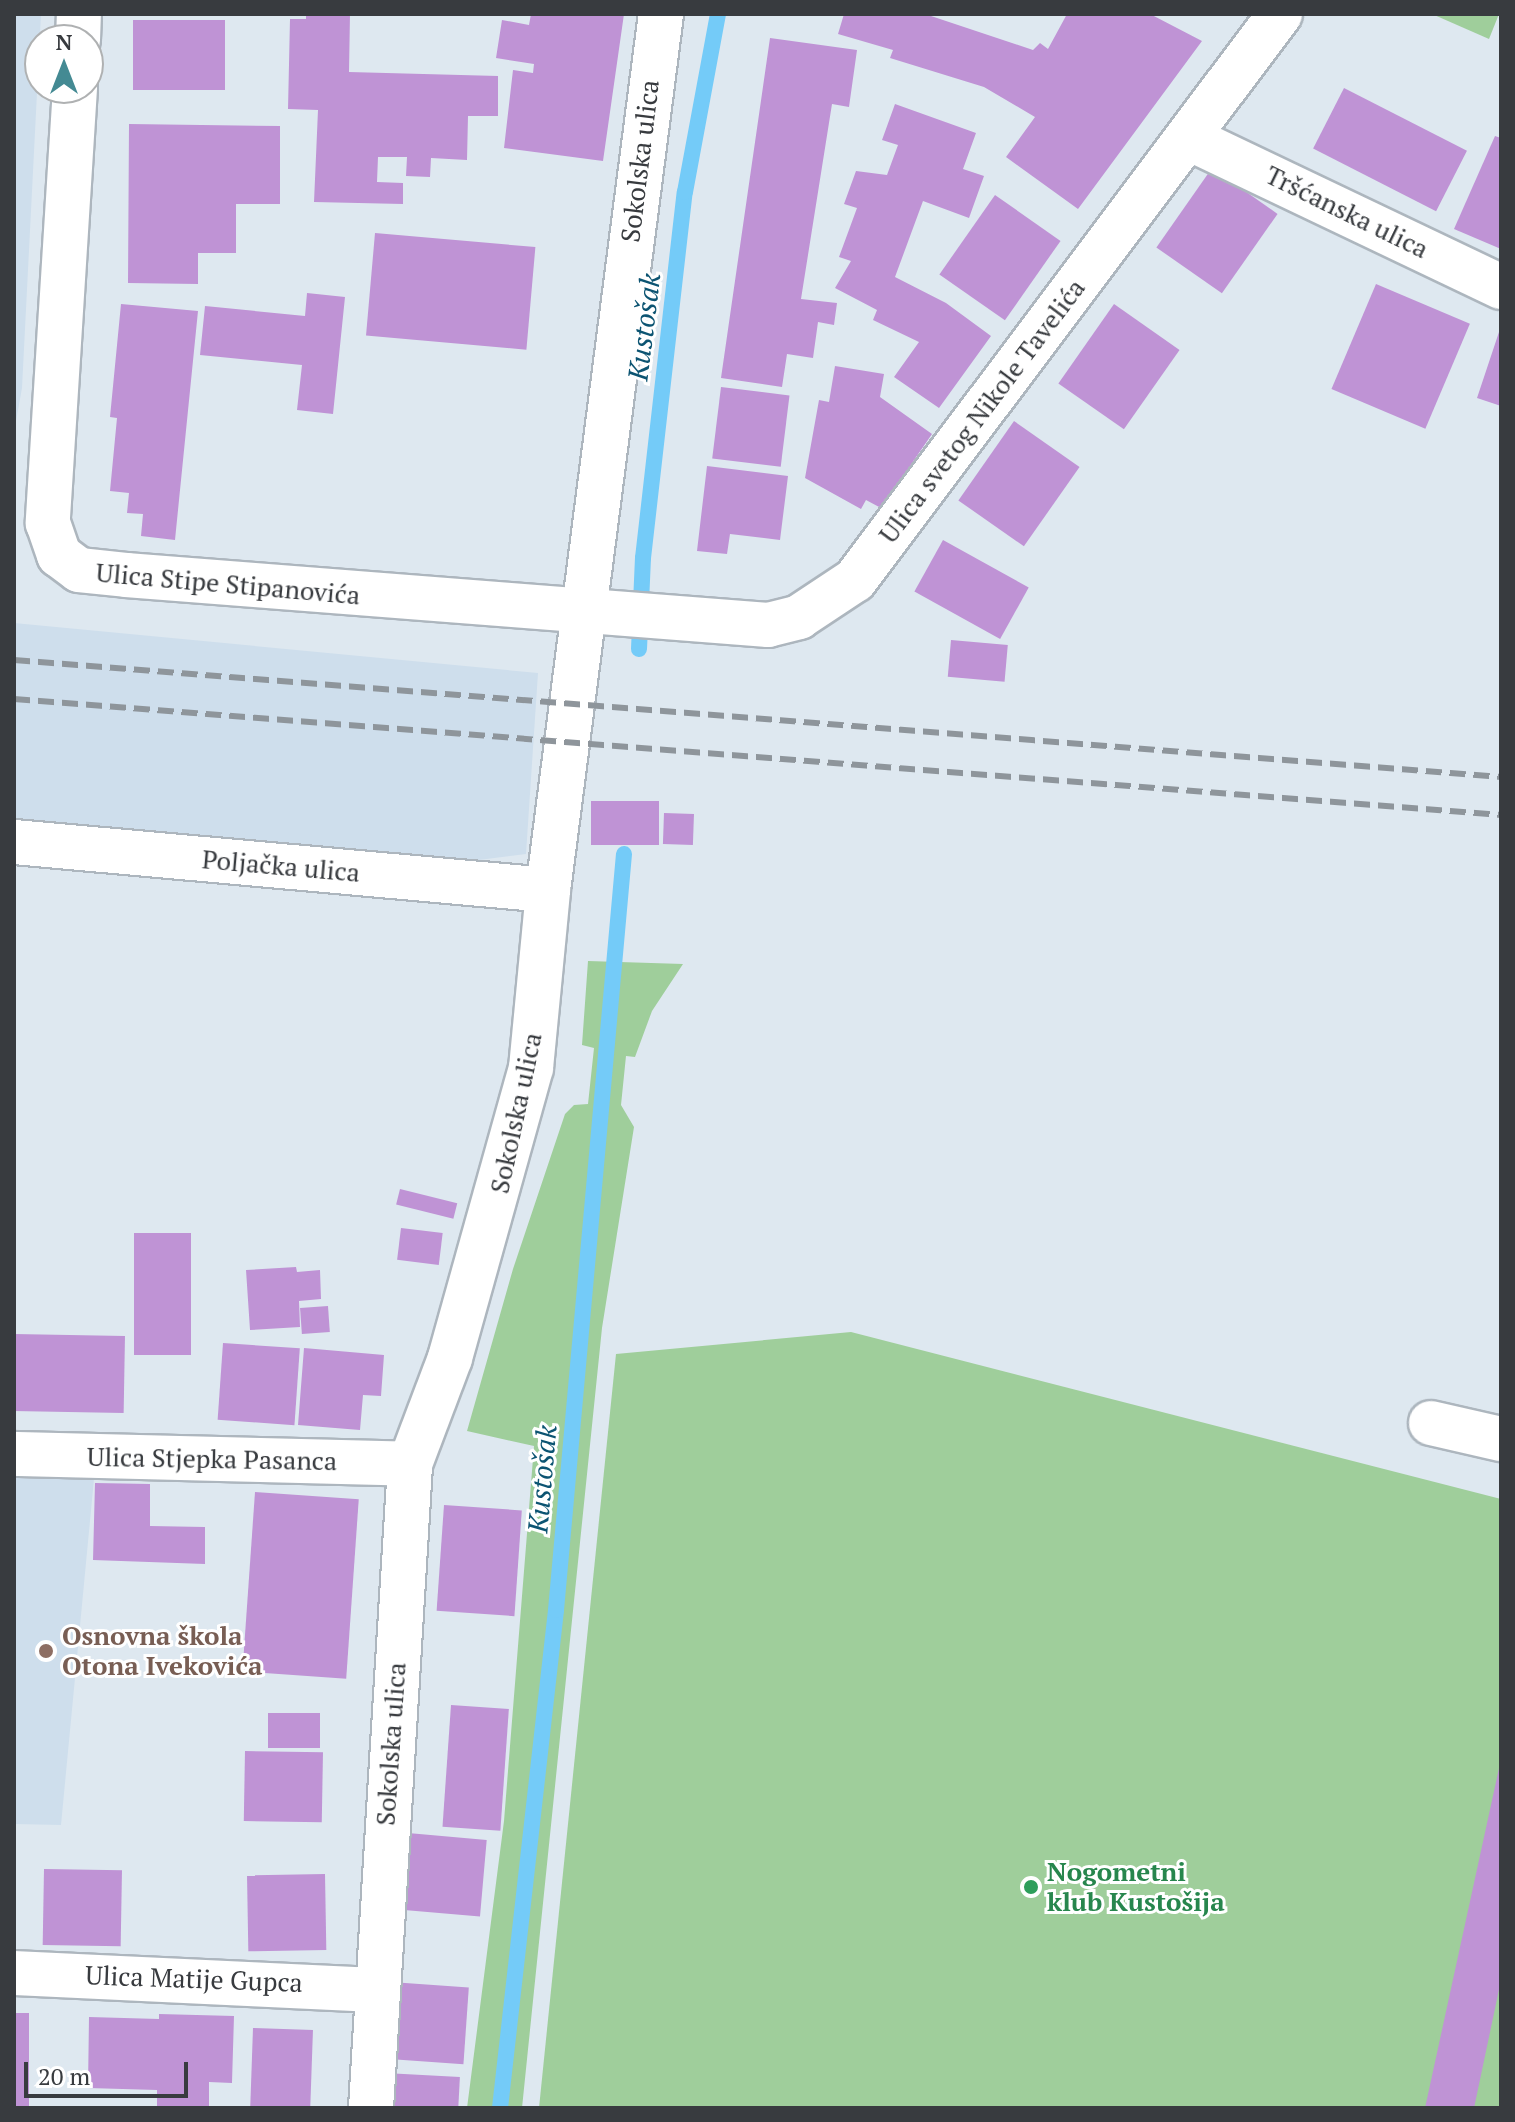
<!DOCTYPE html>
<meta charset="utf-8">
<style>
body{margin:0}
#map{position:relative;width:1515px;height:2122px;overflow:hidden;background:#dee8f0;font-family:"PT Serif",serif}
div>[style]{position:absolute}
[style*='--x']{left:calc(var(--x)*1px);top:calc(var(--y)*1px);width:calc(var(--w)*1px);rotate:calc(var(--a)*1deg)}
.built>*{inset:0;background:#cedeec}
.green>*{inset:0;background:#9fce9b}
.stream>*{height:16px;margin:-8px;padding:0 8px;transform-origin:8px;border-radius:8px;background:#74cbf8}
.building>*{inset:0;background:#bf93d5;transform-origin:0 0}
.roads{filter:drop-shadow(2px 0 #adb6be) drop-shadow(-2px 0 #adb6be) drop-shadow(0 2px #adb6be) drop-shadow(0 -2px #adb6be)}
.minor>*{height:44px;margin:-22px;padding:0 22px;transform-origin:22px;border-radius:22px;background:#fff}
.tertiary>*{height:44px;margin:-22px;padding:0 22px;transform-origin:22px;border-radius:22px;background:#fff}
.rail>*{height:6px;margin-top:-3px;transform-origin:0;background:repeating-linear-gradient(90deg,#8e959b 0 16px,transparent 0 24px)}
.dots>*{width:22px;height:22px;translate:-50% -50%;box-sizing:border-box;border:4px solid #fff;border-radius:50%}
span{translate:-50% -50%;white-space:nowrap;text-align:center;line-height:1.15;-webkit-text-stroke:6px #fff;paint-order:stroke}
.street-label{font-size:26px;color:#383b3f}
.education-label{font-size:26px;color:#785e54;font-weight:700}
.left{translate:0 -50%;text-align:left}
.leisure-label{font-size:26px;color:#27864d;font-weight:700}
.water-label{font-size:28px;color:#0c5472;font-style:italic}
.frame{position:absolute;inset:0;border:16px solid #383b3f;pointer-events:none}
.north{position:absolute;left:24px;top:24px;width:80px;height:80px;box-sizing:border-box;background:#fff;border:2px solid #afb1b2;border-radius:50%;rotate:0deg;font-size:22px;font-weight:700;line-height:32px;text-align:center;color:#383b3f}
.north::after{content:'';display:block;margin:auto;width:28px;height:36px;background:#448a93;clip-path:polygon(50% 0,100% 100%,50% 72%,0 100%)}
.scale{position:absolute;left:24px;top:2062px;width:164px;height:36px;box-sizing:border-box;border:4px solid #383b3f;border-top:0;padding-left:10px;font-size:24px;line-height:28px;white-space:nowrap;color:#383b3f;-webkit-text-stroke:6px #fff;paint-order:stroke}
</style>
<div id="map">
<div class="built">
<div style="clip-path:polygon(14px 14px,41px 14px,22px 388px,14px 432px)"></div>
<div style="clip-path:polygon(14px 623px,538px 673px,526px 854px,463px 862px,14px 819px)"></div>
<div style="clip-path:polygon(14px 1478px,94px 1479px,61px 1825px,14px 1824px)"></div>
</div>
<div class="green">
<div style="clip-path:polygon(1432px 14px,1499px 14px,1489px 39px)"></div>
<div style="clip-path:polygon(588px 961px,683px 964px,652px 1011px,635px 1057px,626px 1056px,621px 1105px,634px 1127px,602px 1328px,522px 2108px,467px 2108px,504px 1821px,534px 1446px,467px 1431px,513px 1269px,565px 1114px,574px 1105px,588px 1104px,594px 1048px,582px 1045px)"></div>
<div style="clip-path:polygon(851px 1332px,1501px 1499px,1501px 2108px,539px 2108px,616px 1354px)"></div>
</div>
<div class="stream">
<div style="--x:639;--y:649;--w:91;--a:-87.5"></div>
<div style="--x:643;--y:558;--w:368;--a:-83.5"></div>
<div style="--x:685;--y:192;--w:181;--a:-79.5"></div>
<div style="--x:500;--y:2108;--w:501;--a:-83.58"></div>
<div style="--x:556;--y:1610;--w:759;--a:-84.86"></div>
</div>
<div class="building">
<div style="clip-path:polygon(306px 14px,350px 14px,349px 72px,498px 76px,498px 116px,468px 116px,467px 160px,431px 158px,430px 177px,406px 176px,407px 157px,378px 157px,377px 182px,403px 183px,403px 204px,314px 202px,318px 110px,288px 109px,290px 19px,306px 19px)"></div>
<div style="clip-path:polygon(531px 14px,624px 14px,603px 161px,504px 148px,513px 70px,533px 73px,534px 64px,496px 58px,502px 20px,529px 25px)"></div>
<div style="clip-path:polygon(844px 14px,925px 14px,1033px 50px,1040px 43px,1048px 49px,1067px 14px,1150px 14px,1202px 41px,1078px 209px,1006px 157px,1035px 117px,984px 87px,890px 58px,893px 50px,838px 34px)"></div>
<div style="left:133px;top:20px;width:92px;height:70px"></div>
<div style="clip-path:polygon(770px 38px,857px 50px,849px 107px,832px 104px,801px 299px,837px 303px,834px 325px,818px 322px,813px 358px,787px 354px,782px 387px,721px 378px)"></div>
<div style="left:1344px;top:88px;width:138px;height:68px;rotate:27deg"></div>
<div style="clip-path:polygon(895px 104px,976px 133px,963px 169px,984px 176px,969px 218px,923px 201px,895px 277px,946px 303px,991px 336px,939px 408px,894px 377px,919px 342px,873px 320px,877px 310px,835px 288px,851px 261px,839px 257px,857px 208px,844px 204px,856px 171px,887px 175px,898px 145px,882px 140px)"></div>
<div style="clip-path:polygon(129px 124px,280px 126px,280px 204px,236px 204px,236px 253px,198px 253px,198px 284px,128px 283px)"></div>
<div style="clip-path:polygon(1495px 136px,1501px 138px,1501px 249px,1454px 229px)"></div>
<div style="left:1212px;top:168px;width:80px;height:97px;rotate:35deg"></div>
<div style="left:995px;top:195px;width:80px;height:97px;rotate:35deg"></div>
<div style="left:375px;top:233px;width:161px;height:103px;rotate:5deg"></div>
<div style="left:1376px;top:284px;width:102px;height:114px;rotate:23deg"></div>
<div style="clip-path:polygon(307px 293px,345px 297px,333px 414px,297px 410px,302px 365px,200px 355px,205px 306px,305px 316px)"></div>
<div style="clip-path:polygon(121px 304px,198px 311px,175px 540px,141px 536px,143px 514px,127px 513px,129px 493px,110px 491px,117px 418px,110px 417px)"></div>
<div style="left:1114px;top:304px;width:80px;height:97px;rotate:35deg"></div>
<div style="clip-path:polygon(1500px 329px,1501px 330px,1501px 406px,1477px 398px)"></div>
<div style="clip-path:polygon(835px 366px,884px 374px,880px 397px,932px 434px,881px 508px,866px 500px,861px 509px,805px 478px,819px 400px,829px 402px)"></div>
<div style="left:721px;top:387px;width:69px;height:72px;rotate:7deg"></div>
<div style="left:1014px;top:421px;width:80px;height:97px;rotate:35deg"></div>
<div style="clip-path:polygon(707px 466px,788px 476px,780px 540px,730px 534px,727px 554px,697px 551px)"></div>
<div style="left:943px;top:540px;width:98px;height:59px;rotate:29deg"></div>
<div style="left:951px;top:640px;width:57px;height:37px;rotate:5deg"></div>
<div style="left:659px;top:801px;width:44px;height:68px;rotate:90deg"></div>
<div style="left:664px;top:813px;width:30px;height:31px;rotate:2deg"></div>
<div style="left:400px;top:1189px;width:59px;height:16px;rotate:14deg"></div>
<div style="left:401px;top:1228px;width:42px;height:32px;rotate:7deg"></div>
<div style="left:134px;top:1233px;width:57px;height:122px"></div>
<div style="clip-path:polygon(296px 1267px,297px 1272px,320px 1270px,321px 1299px,299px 1301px,300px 1327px,250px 1330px,246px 1270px)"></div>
<div style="left:328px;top:1306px;width:26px;height:28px;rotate:86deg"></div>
<div style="left:14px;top:1334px;width:111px;height:77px;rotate:1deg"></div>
<div style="left:223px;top:1343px;width:77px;height:77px;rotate:4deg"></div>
<div style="clip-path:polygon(304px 1348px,384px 1355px,381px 1396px,363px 1395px,360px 1430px,298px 1425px)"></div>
<div style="clip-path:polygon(95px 1483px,150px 1484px,150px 1526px,205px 1527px,205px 1564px,93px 1560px)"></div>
<div style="left:255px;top:1492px;width:104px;height:180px;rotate:4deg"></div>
<div style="left:444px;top:1505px;width:78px;height:106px;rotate:4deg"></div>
<div style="left:451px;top:1705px;width:58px;height:122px;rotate:4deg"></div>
<div style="left:268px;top:1713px;width:52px;height:35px"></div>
<div style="left:245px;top:1751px;width:78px;height:70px;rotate:1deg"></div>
<div style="clip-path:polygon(1501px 1759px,1501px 1980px,1474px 2108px,1425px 2108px)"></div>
<div style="left:408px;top:1833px;width:79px;height:77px;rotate:5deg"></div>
<div style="left:44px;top:1869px;width:78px;height:76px;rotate:1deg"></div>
<div style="left:325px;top:1874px;width:76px;height:78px;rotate:89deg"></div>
<div style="left:391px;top:1982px;width:78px;height:77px;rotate:4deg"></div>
<div style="left:14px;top:2013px;width:15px;height:95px"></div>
<div style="clip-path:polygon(159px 2014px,234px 2016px,232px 2083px,209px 2082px,209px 2108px,157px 2108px,157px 2090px,88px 2088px,89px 2017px,159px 2019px)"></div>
<div style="left:253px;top:2028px;width:60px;height:80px;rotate:2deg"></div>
<div style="left:385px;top:2073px;width:75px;height:35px;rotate:3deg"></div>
</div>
<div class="roads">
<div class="minor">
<div style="--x:78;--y:40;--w:26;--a:-88"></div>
<div style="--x:75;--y:88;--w:436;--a:93.6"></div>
<div style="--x:48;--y:523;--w:34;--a:71"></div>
<div style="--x:59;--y:555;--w:25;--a:37"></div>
<div style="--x:79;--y:570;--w:47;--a:6.1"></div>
<div style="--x:126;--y:575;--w:644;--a:4.45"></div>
<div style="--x:768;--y:625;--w:32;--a:-14"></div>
<div style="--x:799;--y:617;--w:67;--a:-33.5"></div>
<div style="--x:855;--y:580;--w:708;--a:-53.1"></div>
<div style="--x:1191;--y:139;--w:344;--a:25.5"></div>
<div style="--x:14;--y:842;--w:536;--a:5.14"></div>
<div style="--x:1431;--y:1423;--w:72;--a:12.9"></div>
<div style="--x:14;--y:1454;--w:396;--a:1.4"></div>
<div style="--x:14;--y:1973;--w:361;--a:2.7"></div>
</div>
<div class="tertiary">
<div style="--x:371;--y:2108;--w:645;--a:-86.53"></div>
<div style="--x:410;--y:1464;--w:113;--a:-69.3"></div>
<div style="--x:450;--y:1358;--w:301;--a:-74.4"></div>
<div style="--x:531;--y:1068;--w:179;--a:-84.5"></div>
<div style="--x:548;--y:890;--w:883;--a:-82.65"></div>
</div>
</div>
<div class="rail">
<div style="--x:14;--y:660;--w:1492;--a:4.5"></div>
<div style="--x:14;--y:699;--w:1492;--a:4.46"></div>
</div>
<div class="dots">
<div style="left:46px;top:1651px;background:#8d6e63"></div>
<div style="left:1031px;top:1887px;background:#2e9e5b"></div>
</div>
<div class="street-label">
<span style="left:640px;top:161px;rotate:-83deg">Sokolska ulica</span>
<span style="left:1347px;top:212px;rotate:26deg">Tršćanska ulica</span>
<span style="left:982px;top:411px;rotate:-53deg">Ulica svetog Nikole Tavelića</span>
<span style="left:228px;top:584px;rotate:5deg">Ulica Stipe Stipanovića</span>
<span style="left:281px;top:866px;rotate:5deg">Poljačka ulica</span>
<span style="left:516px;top:1113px;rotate:-78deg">Sokolska ulica</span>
<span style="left:212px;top:1459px;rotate:1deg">Ulica Stjepka Pasanca</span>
<span style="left:391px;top:1744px;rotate:-86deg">Sokolska ulica</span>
<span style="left:194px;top:1979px;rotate:2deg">Ulica Matije Gupca</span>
</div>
<div class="education-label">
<span class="left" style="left:62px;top:1651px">Osnovna škola<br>Otona Ivekovića</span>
</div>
<div class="leisure-label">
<span class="left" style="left:1047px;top:1887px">Nogometni<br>klub Kustošija</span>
</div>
<div class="water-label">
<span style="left:644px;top:327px;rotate:-83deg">Kustošak</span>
<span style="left:542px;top:1479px;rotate:-85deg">Kustošak</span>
</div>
<div class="frame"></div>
<div class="north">N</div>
<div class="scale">20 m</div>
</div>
